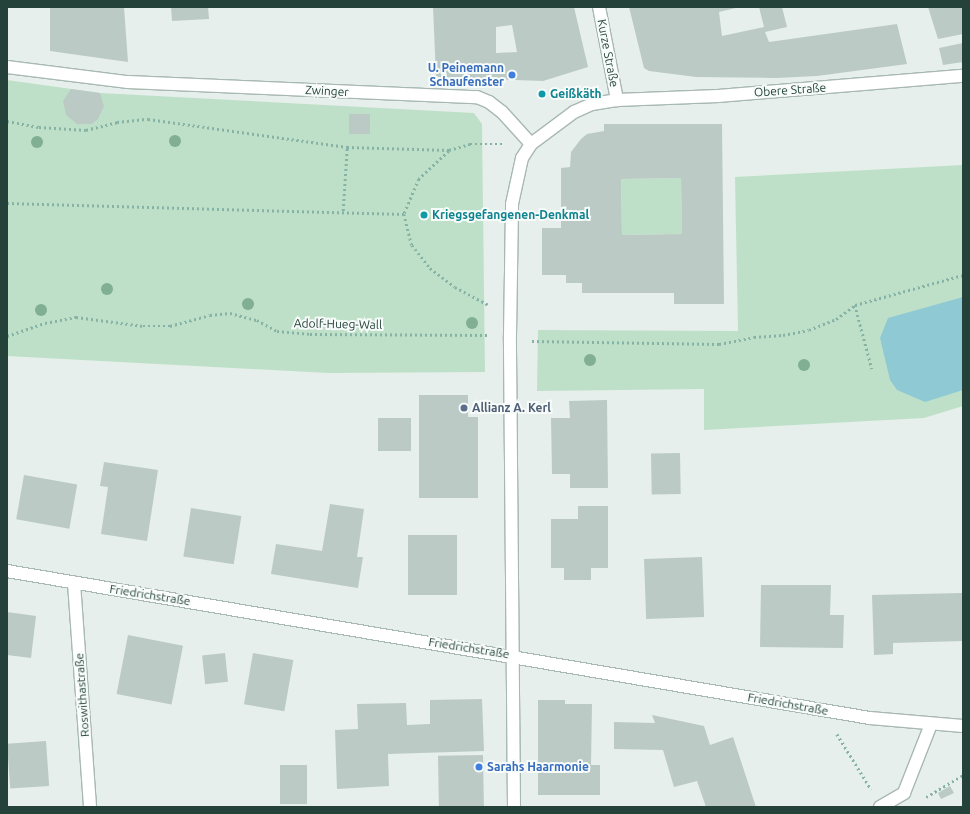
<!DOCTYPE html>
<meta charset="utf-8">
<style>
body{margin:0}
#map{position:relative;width:970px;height:814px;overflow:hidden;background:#e6efeb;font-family:Ubuntu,sans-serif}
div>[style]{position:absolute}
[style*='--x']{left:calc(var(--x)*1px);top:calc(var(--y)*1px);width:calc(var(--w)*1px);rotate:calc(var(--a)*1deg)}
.green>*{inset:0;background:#bfe0c8;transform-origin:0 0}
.water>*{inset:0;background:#8ec9d4}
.building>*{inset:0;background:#bbcac4;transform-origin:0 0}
.path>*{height:2.5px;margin-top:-1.25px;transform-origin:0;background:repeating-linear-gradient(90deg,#86b3a5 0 2px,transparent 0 5px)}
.roads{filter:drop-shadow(1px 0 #a8b8b2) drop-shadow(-1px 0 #a8b8b2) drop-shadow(0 1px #a8b8b2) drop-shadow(0 -1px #a8b8b2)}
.street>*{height:12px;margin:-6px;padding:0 6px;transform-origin:6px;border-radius:6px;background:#fff}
.secondary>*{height:12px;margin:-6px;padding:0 6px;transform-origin:6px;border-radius:6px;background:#fff}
.trees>*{width:12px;height:12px;margin:-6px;border-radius:50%;background:#80af93}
.dots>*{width:11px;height:11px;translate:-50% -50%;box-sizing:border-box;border:2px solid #f7fbf9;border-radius:50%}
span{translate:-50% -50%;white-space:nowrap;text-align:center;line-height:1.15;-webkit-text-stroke:4px #f7fbf9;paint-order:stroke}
.street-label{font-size:12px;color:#24423a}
.shop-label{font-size:12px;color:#366cbe;font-weight:700}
.right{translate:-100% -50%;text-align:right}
.left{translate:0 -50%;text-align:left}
.culture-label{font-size:12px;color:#0d838f;font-weight:700}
.service-label{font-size:12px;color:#4e5e75;font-weight:700}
.frame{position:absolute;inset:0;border:8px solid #24423a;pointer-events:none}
</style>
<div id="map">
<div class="green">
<div style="clip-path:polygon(7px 80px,100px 93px,474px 113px,482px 124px,485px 372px,328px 373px,7px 356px)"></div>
<div style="clip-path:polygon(963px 165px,963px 406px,924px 418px,704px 430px,704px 389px,537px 391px,538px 330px,738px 331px,735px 177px)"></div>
<div style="left:681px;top:178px;width:56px;height:60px;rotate:89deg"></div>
</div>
<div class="water">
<div style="clip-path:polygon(963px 297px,963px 390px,925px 402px,897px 390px,890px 380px,880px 338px,888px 318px)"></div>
</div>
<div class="building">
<div style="clip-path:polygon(50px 7px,124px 7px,128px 62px,50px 51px)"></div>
<div style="clip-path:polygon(171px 7px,208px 7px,209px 19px,172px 21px)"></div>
<div style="clip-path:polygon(evenodd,433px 7px,574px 7px,588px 67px,543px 81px,436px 77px,433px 7px,512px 25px,517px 52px,496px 53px,496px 27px,512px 25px)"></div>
<div style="clip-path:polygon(629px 7px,740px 7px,719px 12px,722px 36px,764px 27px,759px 7px,782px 7px,787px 27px,765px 32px,769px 42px,897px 24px,907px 64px,817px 76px,776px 78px,696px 77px,649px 71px,644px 68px)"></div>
<div style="clip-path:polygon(928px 7px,963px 7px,963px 34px,938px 39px)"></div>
<div style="clip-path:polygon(963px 43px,963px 62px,943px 65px,939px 48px)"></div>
<div style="clip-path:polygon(71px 89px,100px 93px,104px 106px,98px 119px,92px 124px,77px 124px,66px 115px,63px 101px)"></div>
<div style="left:349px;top:114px;width:21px;height:20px"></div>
<div style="clip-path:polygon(evenodd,604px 124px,722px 124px,724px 304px,674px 304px,674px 293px,582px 293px,582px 283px,566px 283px,566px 275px,542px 275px,542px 228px,561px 228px,561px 168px,570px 167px,571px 152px,581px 139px,587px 134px,604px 131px,604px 124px,681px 178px,682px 234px,622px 235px,621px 179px,681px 178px)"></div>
<div style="clip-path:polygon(419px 395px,468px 395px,468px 417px,478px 417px,478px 498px,419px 498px)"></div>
<div style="clip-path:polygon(607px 400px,608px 488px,570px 488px,570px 474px,552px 474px,551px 418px,570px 418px,569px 401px)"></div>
<div style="left:378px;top:418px;width:33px;height:33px"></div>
<div style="left:680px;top:453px;width:41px;height:29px;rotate:89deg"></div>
<div style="clip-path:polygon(104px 462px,158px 470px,147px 541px,101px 534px,108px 487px,100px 486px)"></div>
<div style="left:24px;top:475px;width:54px;height:45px;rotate:10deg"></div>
<div style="clip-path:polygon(330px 504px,364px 509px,357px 557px,363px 557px,358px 588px,271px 574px,276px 544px,322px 551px)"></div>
<div style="clip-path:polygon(578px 506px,608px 506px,608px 568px,591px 568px,591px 580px,564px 580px,564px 568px,551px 568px,551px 519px,578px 519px)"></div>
<div style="left:191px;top:508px;width:51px;height:49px;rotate:9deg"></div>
<div style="left:408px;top:535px;width:49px;height:60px"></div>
<div style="left:702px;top:557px;width:60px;height:58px;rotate:88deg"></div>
<div style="clip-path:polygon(761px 585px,831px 585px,830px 615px,844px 615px,843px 648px,760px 647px)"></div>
<div style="clip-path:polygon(963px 593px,963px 641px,893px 643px,893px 654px,874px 655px,872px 595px)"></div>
<div style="clip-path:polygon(7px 612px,36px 616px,31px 658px,7px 655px)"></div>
<div style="left:128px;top:635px;width:56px;height:60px;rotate:11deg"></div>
<div style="left:225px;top:653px;width:29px;height:23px;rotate:84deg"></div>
<div style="left:253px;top:653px;width:41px;height:52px;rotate:10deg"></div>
<div style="clip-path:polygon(482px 699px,484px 751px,388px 754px,389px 786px,337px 789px,335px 730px,358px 729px,357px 704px,406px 703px,407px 725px,430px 724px,430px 700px)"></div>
<div style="clip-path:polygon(538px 700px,565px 700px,565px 704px,592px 704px,591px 765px,600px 765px,600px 795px,538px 795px)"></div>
<div style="clip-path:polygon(652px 715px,704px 726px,710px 745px,733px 737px,756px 807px,706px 807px,697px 781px,674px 787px,663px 750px,614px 749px,614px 722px,655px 723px)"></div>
<div style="left:46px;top:741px;width:45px;height:39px;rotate:86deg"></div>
<div style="left:483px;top:755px;width:52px;height:45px;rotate:89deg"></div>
<div style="left:280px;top:765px;width:27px;height:39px"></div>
<div style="clip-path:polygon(950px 786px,954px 793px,941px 799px,938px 793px)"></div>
</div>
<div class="path">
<div style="--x:7;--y:121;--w:33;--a:11"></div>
<div style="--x:39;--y:127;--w:47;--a:3.7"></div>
<div style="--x:86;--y:130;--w:32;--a:-14"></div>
<div style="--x:117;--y:122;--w:31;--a:-6"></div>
<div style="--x:148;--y:119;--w:201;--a:8"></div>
<div style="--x:347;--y:147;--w:102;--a:1.7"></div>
<div style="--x:449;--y:150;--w:22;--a:-16"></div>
<div style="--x:470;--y:144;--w:33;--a:0"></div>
<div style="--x:449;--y:151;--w:41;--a:137"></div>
<div style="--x:419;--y:179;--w:38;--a:113"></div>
<div style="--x:404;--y:214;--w:32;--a:76"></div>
<div style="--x:412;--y:245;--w:29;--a:52"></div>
<div style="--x:430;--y:268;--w:31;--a:37"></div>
<div style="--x:455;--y:287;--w:38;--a:28"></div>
<div style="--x:7;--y:203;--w:397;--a:1.6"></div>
<div style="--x:343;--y:211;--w:64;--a:-86.4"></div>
<div style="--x:855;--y:305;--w:66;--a:75.1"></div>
<div style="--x:7;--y:336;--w:40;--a:-18.9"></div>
<div style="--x:45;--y:323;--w:32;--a:-11"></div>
<div style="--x:76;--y:317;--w:68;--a:7.7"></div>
<div style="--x:143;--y:326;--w:27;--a:0"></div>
<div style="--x:170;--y:326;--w:41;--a:-15.4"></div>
<div style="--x:210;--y:315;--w:20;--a:-6"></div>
<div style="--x:230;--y:313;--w:28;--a:15"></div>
<div style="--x:257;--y:320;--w:23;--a:29"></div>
<div style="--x:277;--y:331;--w:33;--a:5"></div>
<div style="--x:310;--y:334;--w:179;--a:0.3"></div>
<div style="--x:532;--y:341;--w:187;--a:0.9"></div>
<div style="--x:719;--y:344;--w:36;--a:-11"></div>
<div style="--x:754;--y:337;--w:29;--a:-4"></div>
<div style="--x:783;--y:335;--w:26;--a:-11"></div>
<div style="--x:809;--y:330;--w:29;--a:-22"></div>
<div style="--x:836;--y:319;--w:24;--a:-36"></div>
<div style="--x:855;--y:305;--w:112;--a:-15.5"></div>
<div style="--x:837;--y:734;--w:65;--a:58.3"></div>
<div style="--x:926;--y:797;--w:43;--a:-30.7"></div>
</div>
<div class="roads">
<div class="street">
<div style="--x:599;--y:7;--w:95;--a:79"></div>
<div style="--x:7;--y:67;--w:122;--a:7.1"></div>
<div style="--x:128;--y:82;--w:349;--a:2.5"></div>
<div style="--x:477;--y:97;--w:13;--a:23"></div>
<div style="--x:489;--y:102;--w:16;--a:38"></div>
<div style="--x:502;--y:112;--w:43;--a:47.8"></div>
<div style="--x:74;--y:583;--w:225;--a:85.9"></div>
<div style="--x:514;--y:807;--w:472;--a:-90.5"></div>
<div style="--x:510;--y:335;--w:131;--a:-89.1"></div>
<div style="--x:512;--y:204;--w:47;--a:-77.7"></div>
<div style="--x:522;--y:158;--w:17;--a:-57"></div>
<div style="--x:531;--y:144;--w:54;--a:-36.7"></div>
<div style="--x:574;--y:112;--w:20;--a:-24"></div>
<div style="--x:592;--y:104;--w:25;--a:-9"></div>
<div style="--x:617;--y:100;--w:101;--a:-2.3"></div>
<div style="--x:718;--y:96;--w:246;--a:-4.7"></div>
<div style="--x:880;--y:807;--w:28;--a:-30"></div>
<div style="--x:904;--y:793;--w:74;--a:-68.6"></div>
</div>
<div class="secondary">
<div style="--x:7;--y:571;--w:875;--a:9.67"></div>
<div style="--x:870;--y:718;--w:93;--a:4.9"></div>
</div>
</div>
<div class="trees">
<div style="left:175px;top:141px"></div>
<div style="left:37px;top:142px"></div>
<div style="left:107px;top:289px"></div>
<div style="left:248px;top:304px"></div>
<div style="left:41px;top:310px"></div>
<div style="left:472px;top:323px"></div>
<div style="left:590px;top:360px"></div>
<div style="left:804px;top:365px"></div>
</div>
<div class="dots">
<div style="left:512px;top:75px;background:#3f7fe0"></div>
<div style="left:542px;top:94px;background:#0f9aa8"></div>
<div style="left:424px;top:215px;background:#0f9aa8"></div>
<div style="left:464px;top:408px;background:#5c6f8a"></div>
<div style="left:479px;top:767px;background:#3f7fe0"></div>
</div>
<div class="street-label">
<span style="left:608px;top:53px;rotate:79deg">Kurze Straße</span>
<span style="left:790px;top:90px;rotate:-4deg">Obere Straße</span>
<span style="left:327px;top:91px;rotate:3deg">Zwinger</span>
<span style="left:338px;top:324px;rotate:1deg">Adolf-Hueg-Wall</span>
<span style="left:150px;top:595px;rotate:9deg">Friedrichstraße</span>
<span style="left:469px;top:648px;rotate:9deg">Friedrichstraße</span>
<span style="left:82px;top:695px;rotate:-94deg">Roswithastraße</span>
<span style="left:788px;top:704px;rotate:10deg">Friedrichstraße</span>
</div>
<div class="shop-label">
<span class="right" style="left:504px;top:75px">U. Peinemann<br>Schaufenster</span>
<span class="left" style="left:487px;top:767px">Sarahs Haarmonie</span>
</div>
<div class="culture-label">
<span class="left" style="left:550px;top:94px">Geißkäth</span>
<span class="left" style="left:432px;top:215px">Kriegsgefangenen-Denkmal</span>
</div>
<div class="service-label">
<span class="left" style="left:472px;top:408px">Allianz A. Kerl</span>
</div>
<div class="frame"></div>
</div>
